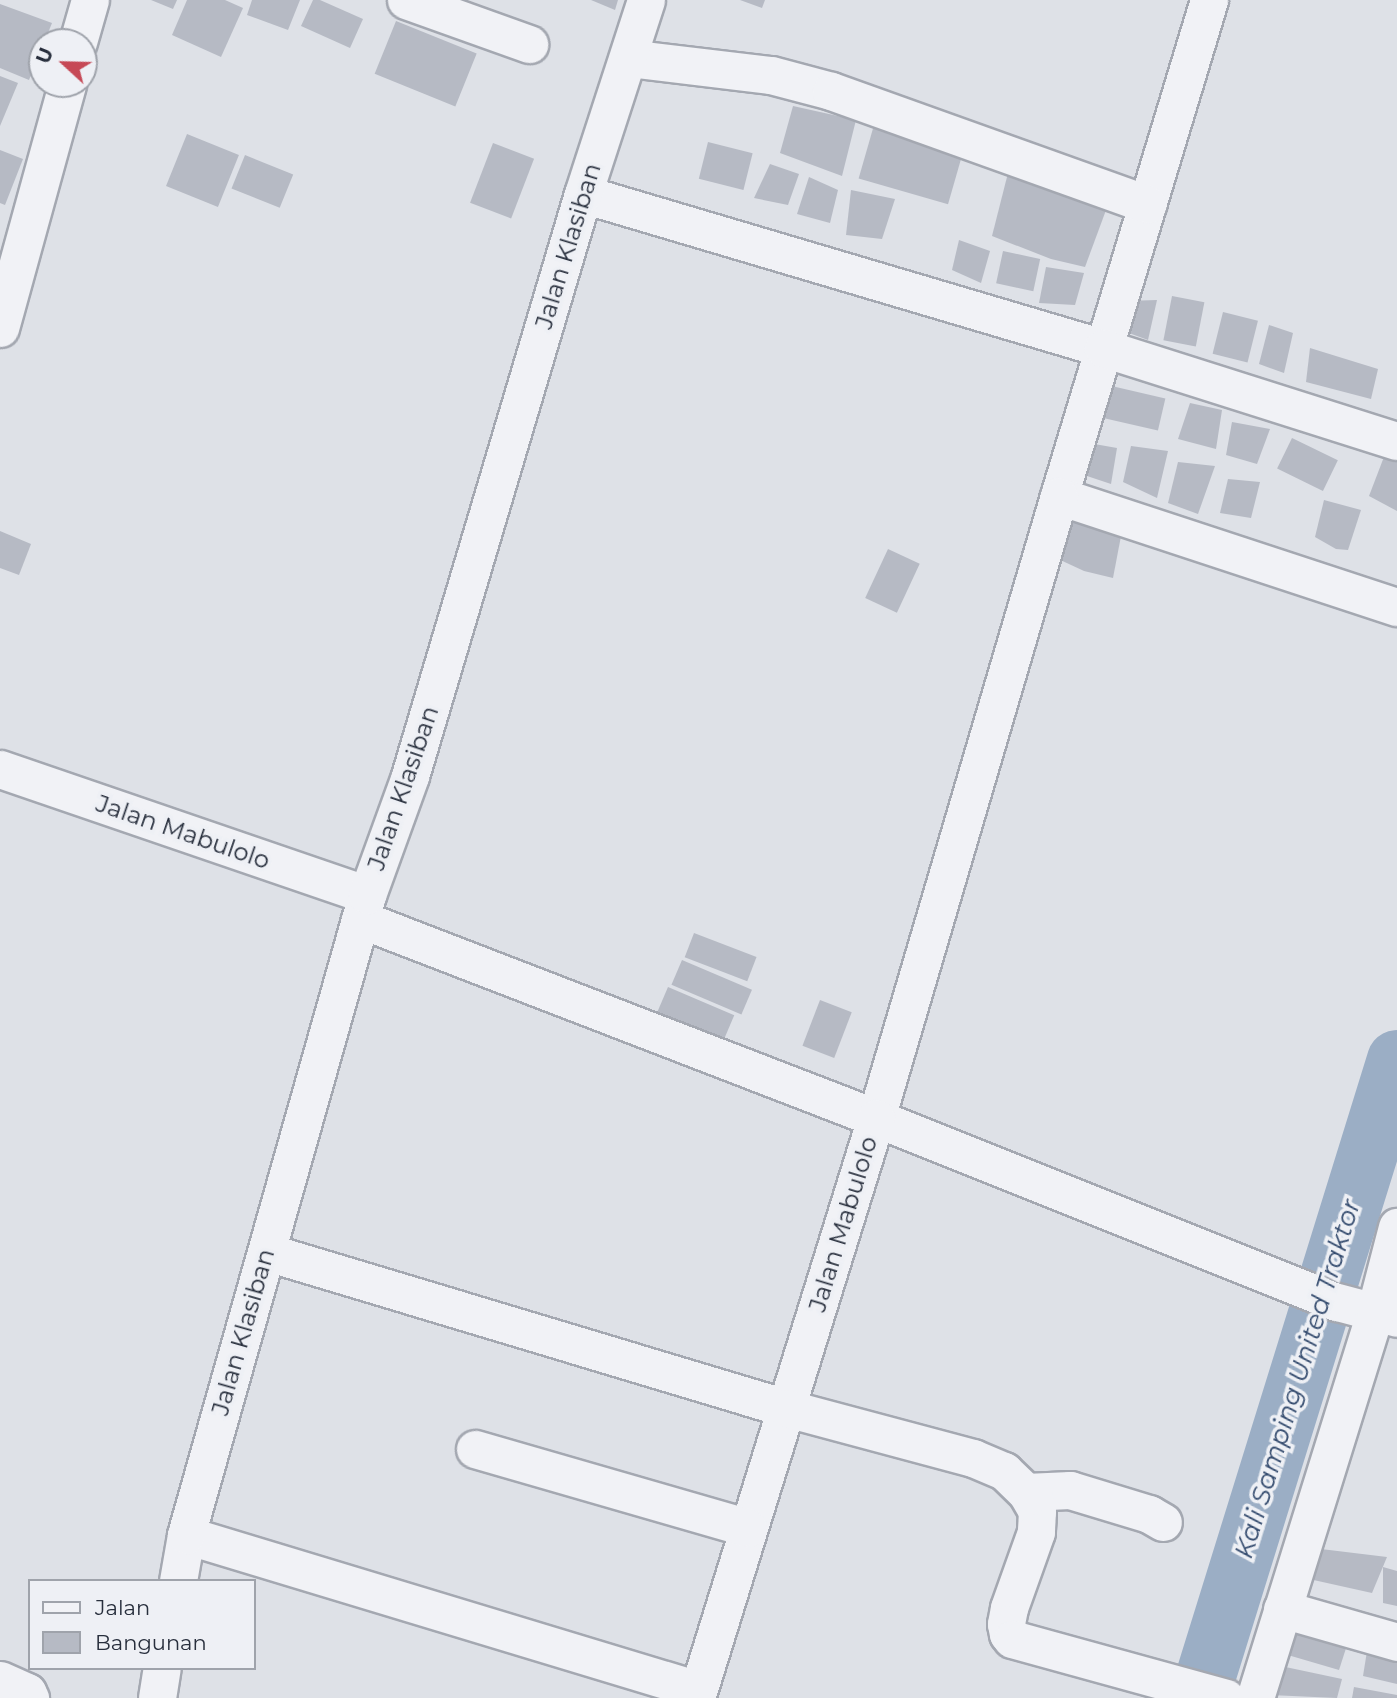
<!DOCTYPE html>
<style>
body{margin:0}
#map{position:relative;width:1397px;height:1698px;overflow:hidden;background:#dee1e7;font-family:Montserrat,sans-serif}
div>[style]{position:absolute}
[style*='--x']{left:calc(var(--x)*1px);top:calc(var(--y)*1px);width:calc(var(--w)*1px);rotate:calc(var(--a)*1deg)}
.river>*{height:60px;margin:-30px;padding:0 30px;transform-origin:30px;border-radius:30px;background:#9baec5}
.building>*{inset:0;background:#b6bac4;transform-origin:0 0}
.roads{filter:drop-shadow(2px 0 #a4a8b1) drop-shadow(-2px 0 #a4a8b1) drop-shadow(0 2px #a4a8b1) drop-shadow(0 -2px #a4a8b1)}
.minor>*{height:37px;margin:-18.5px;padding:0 18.5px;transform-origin:18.5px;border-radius:18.5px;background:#f1f2f6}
span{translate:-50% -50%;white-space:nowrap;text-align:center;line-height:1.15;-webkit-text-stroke:7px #eef0f5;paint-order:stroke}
.street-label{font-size:24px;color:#282f3d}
.water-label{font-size:26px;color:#354c6f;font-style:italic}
.legend{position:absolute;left:28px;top:1579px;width:228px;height:91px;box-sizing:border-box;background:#eef0f5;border:2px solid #9fa3ab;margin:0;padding:9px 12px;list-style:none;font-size:21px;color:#282f3d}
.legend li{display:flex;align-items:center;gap:14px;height:35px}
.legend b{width:35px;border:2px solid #9fa3ab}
.north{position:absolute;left:28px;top:28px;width:70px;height:70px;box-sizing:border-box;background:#eef0f5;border:2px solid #9fa3ab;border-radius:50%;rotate:292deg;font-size:19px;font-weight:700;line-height:28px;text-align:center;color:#282f3d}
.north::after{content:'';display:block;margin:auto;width:24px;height:32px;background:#c64956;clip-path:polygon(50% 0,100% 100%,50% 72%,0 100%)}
</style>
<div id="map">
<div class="river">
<div style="--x:1199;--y:1698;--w:668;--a:-72.76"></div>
</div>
<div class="building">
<div style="clip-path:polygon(151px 0,177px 0,173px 9px)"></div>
<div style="clip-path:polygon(187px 0,225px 0,243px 8px,221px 57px,172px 35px)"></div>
<div style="clip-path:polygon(252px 0,300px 0,288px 30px,247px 15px)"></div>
<div style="clip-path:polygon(313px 0,320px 0,363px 19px,350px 48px,301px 26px)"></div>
<div style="clip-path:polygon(591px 0,618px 0,615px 10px)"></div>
<div style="clip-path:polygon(740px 0,765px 0,762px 8px)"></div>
<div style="clip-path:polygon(0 4px,52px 23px,29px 80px,0 68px)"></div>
<div style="left:396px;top:21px;width:87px;height:57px;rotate:22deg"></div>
<div style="clip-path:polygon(0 76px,18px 83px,0 126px)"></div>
<div style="clip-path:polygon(793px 106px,856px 120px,842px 176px,780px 153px)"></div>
<div style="left:876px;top:118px;width:93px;height:63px;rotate:16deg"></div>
<div style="left:187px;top:134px;width:56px;height:56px;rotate:22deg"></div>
<div style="left:708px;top:142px;width:46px;height:38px;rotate:14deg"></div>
<div style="left:493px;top:143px;width:44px;height:64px;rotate:21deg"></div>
<div style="clip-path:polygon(0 150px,23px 159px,5px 205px,0 203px)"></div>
<div style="left:245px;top:155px;width:52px;height:36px;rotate:22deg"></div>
<div style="clip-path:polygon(770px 164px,799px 174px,788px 205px,754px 198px)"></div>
<div style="clip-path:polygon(1008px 173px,1109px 202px,1085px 267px,1051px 259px,992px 236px)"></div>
<div style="clip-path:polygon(809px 177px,838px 190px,830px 223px,797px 214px)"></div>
<div style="clip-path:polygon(851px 190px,895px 199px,882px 239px,846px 235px)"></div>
<div style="clip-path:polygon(959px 240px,990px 251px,981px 283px,952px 270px)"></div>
<div style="left:1003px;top:251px;width:38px;height:33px;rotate:12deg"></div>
<div style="clip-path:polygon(1046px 267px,1084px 273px,1075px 305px,1039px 303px)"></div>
<div style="left:1172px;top:296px;width:33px;height:45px;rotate:11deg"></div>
<div style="clip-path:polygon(1157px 300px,1148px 340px,1118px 329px,1126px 301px)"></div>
<div style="left:1223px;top:312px;width:36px;height:43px;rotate:14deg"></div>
<div style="clip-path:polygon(1269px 325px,1293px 333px,1284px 373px,1259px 364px)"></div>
<div style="clip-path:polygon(1310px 348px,1378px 369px,1371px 399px,1306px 382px)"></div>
<div style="left:1103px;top:384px;width:64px;height:33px;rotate:13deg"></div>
<div style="clip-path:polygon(1190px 403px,1222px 410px,1216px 449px,1178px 439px)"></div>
<div style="clip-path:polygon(1232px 422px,1270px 429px,1257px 464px,1226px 455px)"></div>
<div style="left:1292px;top:438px;width:51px;height:34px;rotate:26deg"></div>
<div style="clip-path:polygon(1083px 442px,1117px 448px,1111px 484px,1078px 473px)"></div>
<div style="clip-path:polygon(1131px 446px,1168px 451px,1157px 498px,1123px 482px)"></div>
<div style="clip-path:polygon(1387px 449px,1397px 453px,1397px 511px,1369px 496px)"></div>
<div style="clip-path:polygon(1178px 462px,1215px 466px,1198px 514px,1168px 503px)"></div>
<div style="clip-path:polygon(1228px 479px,1260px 482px,1251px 518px,1220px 513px)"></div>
<div style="clip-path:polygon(1324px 500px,1361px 510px,1348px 550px,1336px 549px,1315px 537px)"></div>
<div style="clip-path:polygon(1065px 520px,1121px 536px,1113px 578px,1084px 571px,1056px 558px)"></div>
<div style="clip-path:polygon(0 531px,31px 544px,19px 575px,0 568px)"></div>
<div style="left:888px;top:549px;width:35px;height:54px;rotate:25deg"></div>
<div style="left:694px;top:933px;width:67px;height:26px;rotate:21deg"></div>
<div style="left:682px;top:960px;width:76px;height:27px;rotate:23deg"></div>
<div style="left:668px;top:987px;width:72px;height:27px;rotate:23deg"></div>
<div style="left:820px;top:1000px;width:34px;height:49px;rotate:21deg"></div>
<div style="clip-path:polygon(1321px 1549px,1387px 1557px,1372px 1593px,1309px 1579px)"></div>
<div style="clip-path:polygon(1383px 1567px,1397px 1571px,1397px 1606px,1383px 1603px)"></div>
<div style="clip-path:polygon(1289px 1630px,1348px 1642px,1339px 1670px,1281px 1653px)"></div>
<div style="clip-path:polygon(1368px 1645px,1397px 1655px,1397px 1684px,1363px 1676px)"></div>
<div style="clip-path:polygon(1276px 1665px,1342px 1679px,1337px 1698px,1268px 1695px)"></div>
<div style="clip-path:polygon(1354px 1687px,1397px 1695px,1397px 1698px,1352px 1698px)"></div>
</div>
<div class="roads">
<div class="minor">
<div style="--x:406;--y:0;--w:131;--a:19.7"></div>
<div style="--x:1209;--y:0;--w:518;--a:106.83"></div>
<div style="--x:1059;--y:496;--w:356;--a:18.2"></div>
<div style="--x:78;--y:42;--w:44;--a:-74.1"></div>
<div style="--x:628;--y:58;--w:144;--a:6.8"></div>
<div style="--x:771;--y:75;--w:62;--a:14.9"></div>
<div style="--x:831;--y:91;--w:336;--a:19.7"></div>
<div style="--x:583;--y:194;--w:542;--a:16.5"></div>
<div style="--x:1103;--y:348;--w:308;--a:17.6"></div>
<div style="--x:0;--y:328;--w:253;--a:-74.6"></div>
<div style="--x:1059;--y:496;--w:648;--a:106.39"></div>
<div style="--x:876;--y:1118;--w:496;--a:21.8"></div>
<div style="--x:1337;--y:1302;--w:62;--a:14.9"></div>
<div style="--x:0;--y:769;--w:388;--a:18.9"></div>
<div style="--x:360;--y:919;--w:553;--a:21.09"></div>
<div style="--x:876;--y:1118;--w:607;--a:107.24"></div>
<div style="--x:267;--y:1252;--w:542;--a:16.73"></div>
<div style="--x:786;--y:1408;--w:194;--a:15"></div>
<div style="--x:973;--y:1458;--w:34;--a:23"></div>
<div style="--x:1004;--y:1471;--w:30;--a:44"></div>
<div style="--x:1026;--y:1492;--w:22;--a:60"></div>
<div style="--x:1037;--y:1511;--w:21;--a:93"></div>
<div style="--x:1036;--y:1532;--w:81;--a:109.6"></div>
<div style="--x:1009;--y:1608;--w:16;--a:101"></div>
<div style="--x:1006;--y:1624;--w:10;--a:79"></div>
<div style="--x:1008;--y:1634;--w:6;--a:51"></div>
<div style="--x:1012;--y:1639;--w:222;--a:15.4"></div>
<div style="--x:475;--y:1449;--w:284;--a:16.1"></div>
<div style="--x:1026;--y:1492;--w:44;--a:-2.6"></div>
<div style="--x:1070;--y:1490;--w:83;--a:16.9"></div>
<div style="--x:1149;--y:1514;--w:16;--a:30"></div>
<div style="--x:186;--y:1535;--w:535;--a:16.84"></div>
<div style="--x:178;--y:1581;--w:47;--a:-80.1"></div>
<div style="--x:186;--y:1535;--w:665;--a:-74.21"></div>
<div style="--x:367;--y:895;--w:127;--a:-70.1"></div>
<div style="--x:410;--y:776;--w:607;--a:-73.45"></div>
<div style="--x:583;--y:194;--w:204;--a:-72"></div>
<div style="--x:1282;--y:1609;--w:120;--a:16"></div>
<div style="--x:0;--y:1680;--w:30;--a:24"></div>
<div style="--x:27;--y:1692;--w:7;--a:63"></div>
<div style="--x:157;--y:1698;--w:30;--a:-81"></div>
<div style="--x:1255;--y:1698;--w:404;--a:-72.7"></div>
<div style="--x:1375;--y:1312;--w:88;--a:-75.5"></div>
</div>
</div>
<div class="street-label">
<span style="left:568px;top:246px;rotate:-73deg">Jalan Klasiban</span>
<span style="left:403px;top:788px;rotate:-71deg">Jalan Klasiban</span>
<span style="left:183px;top:832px;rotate:19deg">Jalan Mabulolo</span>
<span style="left:843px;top:1224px;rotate:-73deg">Jalan Mabulolo</span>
<span style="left:243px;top:1332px;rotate:-74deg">Jalan Klasiban</span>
</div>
<div class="water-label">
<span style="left:1298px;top:1379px;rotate:-73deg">Kali Samping United Traktor</span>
</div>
<ul class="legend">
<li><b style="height:9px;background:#f1f2f6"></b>Jalan</li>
<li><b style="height:19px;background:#b6bac4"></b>Bangunan</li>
</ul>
<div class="north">U</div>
</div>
